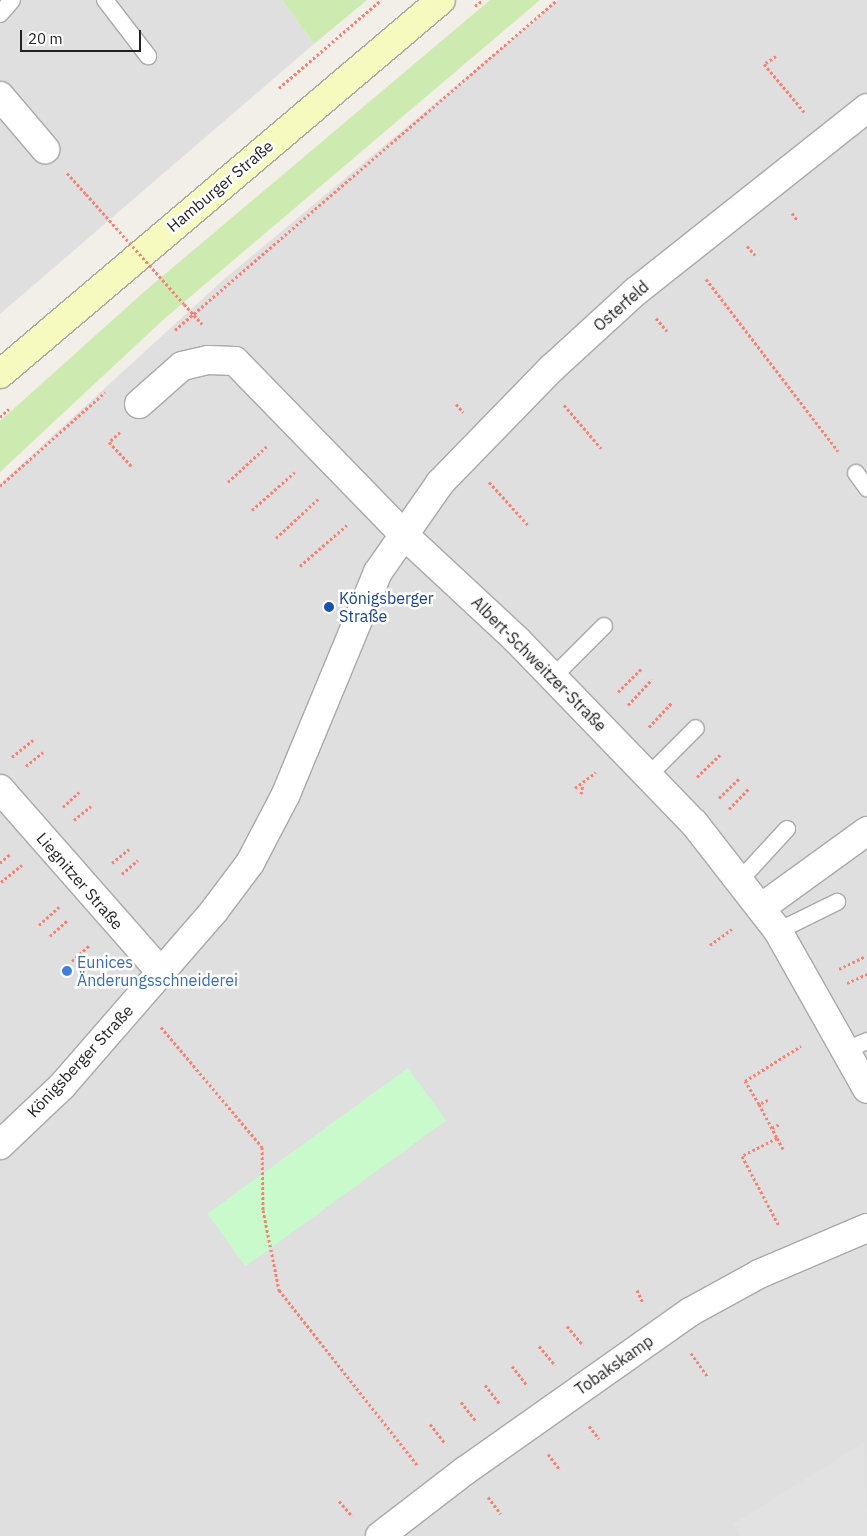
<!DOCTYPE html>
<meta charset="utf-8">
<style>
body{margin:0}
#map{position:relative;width:867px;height:1536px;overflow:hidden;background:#f2efe9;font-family:"IBM Plex Sans",sans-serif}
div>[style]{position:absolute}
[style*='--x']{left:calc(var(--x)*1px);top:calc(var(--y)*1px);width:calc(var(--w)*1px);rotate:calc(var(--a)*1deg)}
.residential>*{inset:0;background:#e0dfdf}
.grass>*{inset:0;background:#cdebb0}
.park>*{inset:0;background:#c8facc;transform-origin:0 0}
.parking>*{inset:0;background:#e2e2e2}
.path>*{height:3px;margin-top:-1.5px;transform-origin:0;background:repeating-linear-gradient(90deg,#fa8072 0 2.5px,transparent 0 5px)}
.roads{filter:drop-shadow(1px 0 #a9a9a9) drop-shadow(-1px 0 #a9a9a9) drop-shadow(0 1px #a9a9a9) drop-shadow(0 -1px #a9a9a9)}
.lane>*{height:16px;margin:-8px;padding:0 8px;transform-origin:8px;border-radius:8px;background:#fff}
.street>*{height:28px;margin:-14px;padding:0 14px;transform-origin:14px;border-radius:14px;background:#fff}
.secondary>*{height:28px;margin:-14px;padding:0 14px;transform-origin:14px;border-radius:14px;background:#f7fabf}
.path-bridge>*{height:3px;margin-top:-1.5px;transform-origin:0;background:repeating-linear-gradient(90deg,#fa8072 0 2.5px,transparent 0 5px)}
.dots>*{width:14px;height:14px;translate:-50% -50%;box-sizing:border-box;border:2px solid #fff;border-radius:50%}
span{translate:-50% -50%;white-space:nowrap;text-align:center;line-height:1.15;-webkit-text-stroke:5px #fff;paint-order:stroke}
.street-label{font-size:16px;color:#222}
.transit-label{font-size:16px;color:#164399}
.left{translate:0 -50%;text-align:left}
.shop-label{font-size:16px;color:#366cbe}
.scale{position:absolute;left:20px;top:30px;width:121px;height:22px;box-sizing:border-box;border:2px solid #222;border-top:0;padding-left:6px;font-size:15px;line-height:18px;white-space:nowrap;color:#222;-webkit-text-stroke:4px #fff;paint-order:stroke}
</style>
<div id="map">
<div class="residential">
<div style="clip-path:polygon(0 0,282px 0,314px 44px,0 314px)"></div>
<div style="clip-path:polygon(559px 0,867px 0,867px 1536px,0 1536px,0 484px,223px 280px)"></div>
</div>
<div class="grass">
<div style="clip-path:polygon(282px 0,367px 0,314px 44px)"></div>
<div style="clip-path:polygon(490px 0,540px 0,163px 320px,0 472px,0 421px,145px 291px)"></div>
</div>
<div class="park">
<div style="left:408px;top:1068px;width:65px;height:248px;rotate:54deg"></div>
</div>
<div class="parking">
<div style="clip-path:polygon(864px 1443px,867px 1536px,741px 1536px,733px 1524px)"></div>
</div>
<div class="path">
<div style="--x:475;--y:6;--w:10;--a:-37"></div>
<div style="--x:776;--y:56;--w:14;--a:146"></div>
<div style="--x:764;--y:64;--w:65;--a:50"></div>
<div style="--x:279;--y:88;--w:135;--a:-40.8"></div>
<div style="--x:67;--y:173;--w:28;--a:48"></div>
<div style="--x:792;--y:213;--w:9;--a:54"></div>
<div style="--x:747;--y:246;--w:12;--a:48"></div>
<div style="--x:706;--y:279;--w:217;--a:52.5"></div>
<div style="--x:184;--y:304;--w:27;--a:48"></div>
<div style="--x:656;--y:318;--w:17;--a:50"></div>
<div style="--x:175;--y:330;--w:505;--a:-40.82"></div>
<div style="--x:456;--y:404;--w:11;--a:49"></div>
<div style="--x:564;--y:405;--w:57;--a:49.3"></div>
<div style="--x:0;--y:417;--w:12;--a:-42"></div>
<div style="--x:120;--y:432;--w:15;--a:138"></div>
<div style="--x:109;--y:442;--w:33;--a:47"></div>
<div style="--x:228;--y:482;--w:54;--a:-42.8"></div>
<div style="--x:489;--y:482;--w:59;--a:47.7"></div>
<div style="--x:0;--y:486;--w:141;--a:-41.8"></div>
<div style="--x:252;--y:510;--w:57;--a:-41.5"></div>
<div style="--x:276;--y:538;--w:59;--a:-42.9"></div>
<div style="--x:300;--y:566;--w:62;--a:-41.1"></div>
<div style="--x:618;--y:692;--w:34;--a:-45"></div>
<div style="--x:628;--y:705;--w:35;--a:-47"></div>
<div style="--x:649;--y:727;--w:34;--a:-47"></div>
<div style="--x:12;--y:757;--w:27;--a:-39"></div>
<div style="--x:26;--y:766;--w:22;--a:-39"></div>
<div style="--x:697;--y:777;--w:32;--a:-44"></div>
<div style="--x:575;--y:788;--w:26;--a:-37"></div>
<div style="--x:581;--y:794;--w:10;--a:-79"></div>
<div style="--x:719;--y:798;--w:29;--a:-44"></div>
<div style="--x:63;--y:807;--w:22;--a:-43"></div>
<div style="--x:729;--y:809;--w:29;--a:-46"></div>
<div style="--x:74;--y:820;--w:22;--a:-39"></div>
<div style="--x:0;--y:863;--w:13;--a:-42"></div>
<div style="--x:112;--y:863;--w:22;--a:-39"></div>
<div style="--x:122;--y:874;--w:21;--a:-41"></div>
<div style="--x:1;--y:882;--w:27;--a:-39"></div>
<div style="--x:39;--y:925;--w:27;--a:-42"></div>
<div style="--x:50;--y:936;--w:24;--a:-42"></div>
<div style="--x:710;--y:945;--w:27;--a:-36"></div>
<div style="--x:72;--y:961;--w:24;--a:-42"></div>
<div style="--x:839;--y:969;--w:30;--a:-26"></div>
<div style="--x:847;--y:983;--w:22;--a:-24"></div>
<div style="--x:161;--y:1027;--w:157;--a:49.9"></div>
<div style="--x:262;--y:1147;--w:63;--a:89.1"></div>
<div style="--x:263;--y:1210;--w:82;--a:78.7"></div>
<div style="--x:279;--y:1290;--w:223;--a:51.7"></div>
<div style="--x:768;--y:1100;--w:10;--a:156"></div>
<div style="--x:759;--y:1104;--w:27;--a:-121"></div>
<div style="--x:745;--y:1081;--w:66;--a:-32"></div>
<div style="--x:759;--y:1104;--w:38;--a:62"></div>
<div style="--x:777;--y:1138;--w:39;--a:153"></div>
<div style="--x:742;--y:1156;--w:79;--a:62.1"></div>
<div style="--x:772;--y:1128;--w:9;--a:-27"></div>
<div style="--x:777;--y:1138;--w:13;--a:61"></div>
<div style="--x:637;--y:1290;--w:14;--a:65"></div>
<div style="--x:567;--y:1326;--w:25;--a:50"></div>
<div style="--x:539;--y:1346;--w:25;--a:50"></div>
<div style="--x:691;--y:1353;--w:29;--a:55"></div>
<div style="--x:512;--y:1366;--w:24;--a:52"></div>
<div style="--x:485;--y:1385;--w:24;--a:52"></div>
<div style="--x:461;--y:1402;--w:24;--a:52"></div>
<div style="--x:430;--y:1424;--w:24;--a:52"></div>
<div style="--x:589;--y:1426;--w:16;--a:52"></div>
<div style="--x:548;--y:1454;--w:20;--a:53"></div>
<div style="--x:488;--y:1497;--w:21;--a:53"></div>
<div style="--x:339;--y:1501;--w:20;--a:49"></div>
</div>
<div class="roads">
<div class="lane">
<div style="--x:105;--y:0;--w:71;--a:52.5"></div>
<div style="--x:0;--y:14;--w:18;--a:-49"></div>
<div style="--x:856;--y:473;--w:19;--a:54"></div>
<div style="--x:553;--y:677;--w:72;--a:-45"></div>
<div style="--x:649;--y:775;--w:66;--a:-45"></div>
<div style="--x:741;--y:879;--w:68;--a:-47.4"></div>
<div style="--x:778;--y:931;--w:66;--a:-26.2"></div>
<div style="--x:846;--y:1050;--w:23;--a:-23"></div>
</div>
<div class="street">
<div style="--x:0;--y:96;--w:70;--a:49.7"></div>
<div style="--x:139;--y:404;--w:57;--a:-41.5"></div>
<div style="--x:182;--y:366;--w:27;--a:-13"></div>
<div style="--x:208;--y:360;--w:27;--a:2"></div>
<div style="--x:235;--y:361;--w:240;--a:45.8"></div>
<div style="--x:402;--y:533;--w:157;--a:42.9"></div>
<div style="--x:517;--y:640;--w:255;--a:46"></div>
<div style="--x:694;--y:823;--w:137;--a:52.1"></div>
<div style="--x:778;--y:931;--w:181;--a:60.6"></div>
<div style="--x:0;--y:789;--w:244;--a:48.7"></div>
<div style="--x:762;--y:907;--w:130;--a:-35.9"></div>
<div style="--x:0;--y:1145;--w:86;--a:-43.6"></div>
<div style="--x:62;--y:1086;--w:232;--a:-49"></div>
<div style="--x:214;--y:911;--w:60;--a:-53.1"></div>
<div style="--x:250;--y:863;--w:78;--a:-62.4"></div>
<div style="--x:286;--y:794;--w:240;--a:-67.5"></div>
<div style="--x:378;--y:572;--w:108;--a:-55.1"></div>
<div style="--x:440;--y:483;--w:161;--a:-45.8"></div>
<div style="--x:552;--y:368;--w:113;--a:-42.5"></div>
<div style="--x:635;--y:292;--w:296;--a:-38.4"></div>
<div style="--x:380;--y:1536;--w:108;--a:-37.5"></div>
<div style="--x:466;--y:1470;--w:274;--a:-35.2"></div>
<div style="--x:690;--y:1312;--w:79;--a:-28.8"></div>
<div style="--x:759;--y:1274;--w:117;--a:-23.1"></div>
</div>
<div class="secondary">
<div style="--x:0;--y:374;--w:578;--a:-40.3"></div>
</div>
</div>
<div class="path-bridge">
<div style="--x:86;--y:194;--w:147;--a:48.3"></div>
</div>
<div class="dots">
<div style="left:329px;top:607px;background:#1a4fb4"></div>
<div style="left:67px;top:971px;background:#3f7fe0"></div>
</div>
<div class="street-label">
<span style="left:220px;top:186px;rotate:-40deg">Hamburger Straße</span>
<span style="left:621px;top:306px;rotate:-41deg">Osterfeld</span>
<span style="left:539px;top:664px;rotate:45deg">Albert-Schweitzer-Straße</span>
<span style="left:80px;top:881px;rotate:49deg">Liegnitzer Straße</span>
<span style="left:80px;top:1061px;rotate:-47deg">Königsberger Straße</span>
<span style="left:614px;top:1365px;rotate:-35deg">Tobakskamp</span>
</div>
<div class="transit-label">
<span class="left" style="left:339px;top:607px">Königsberger<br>Straße</span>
</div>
<div class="shop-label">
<span class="left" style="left:77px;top:971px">Eunices<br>Änderungsschneiderei</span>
</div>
<div class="scale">20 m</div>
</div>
